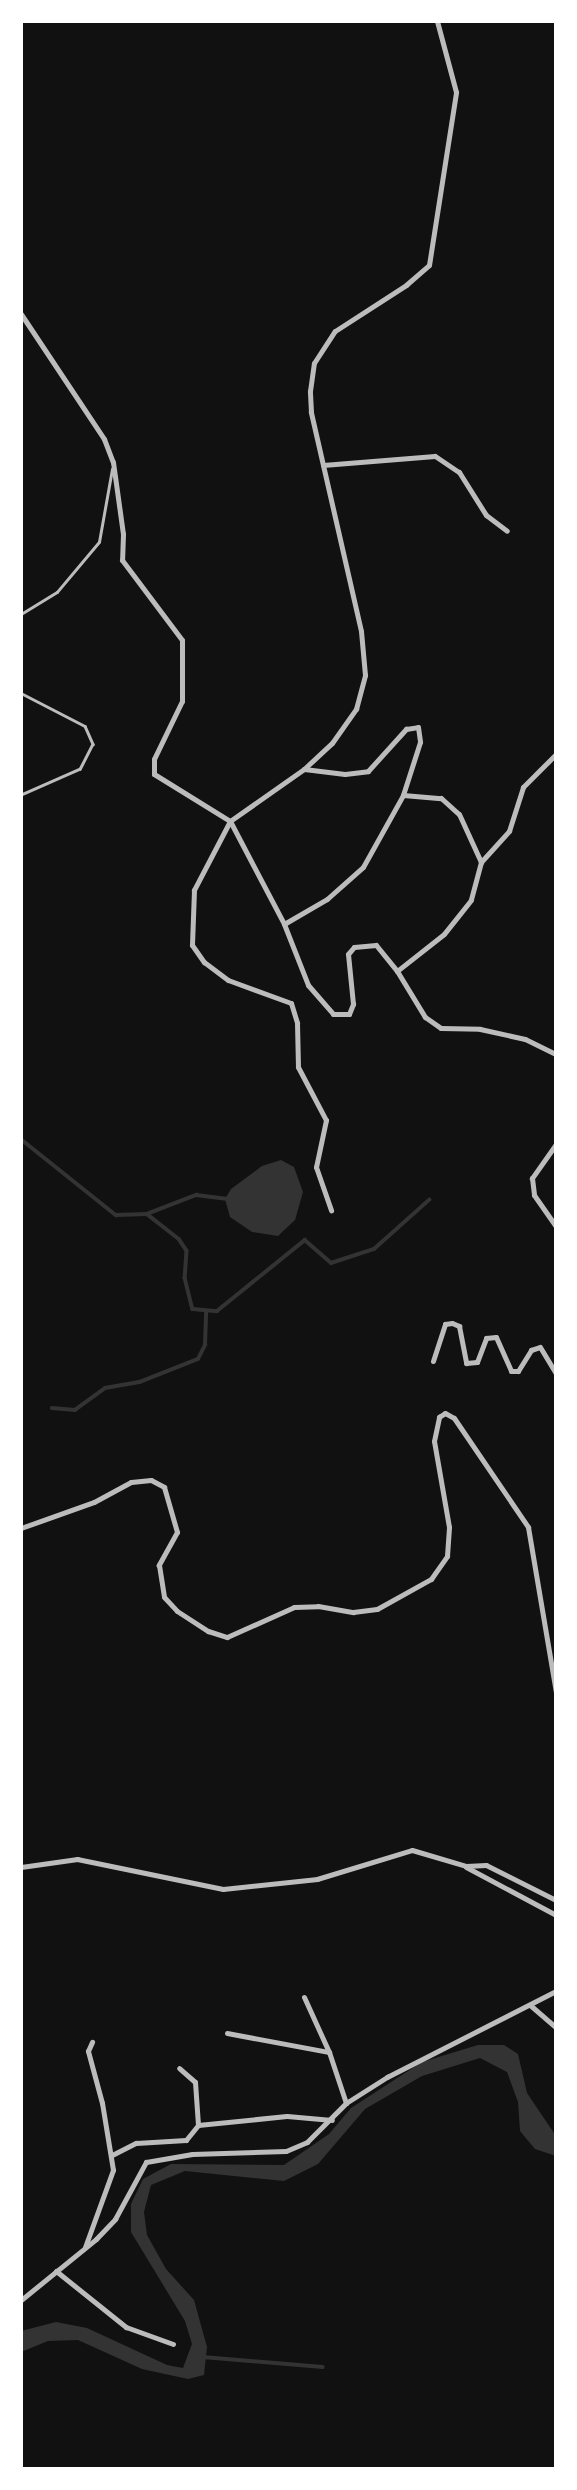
<!DOCTYPE html>
<style>
body{margin:0}
#map{position:relative;width:577px;height:2490px;overflow:hidden;background:#111;font-family:"Golos Text",sans-serif}
div>[style]{position:absolute}
[style*='--x']{left:calc(var(--x)*1px);top:calc(var(--y)*1px);width:calc(var(--w)*1px);rotate:calc(var(--a)*1deg)}
.water>*{inset:0;background:#333}
.stream>*{height:3.5px;margin:-1.75px;padding:0 1.75px;transform-origin:1.75px;border-radius:1.75px;background:#333}
.service>*{height:2.5px;margin:-1.25px;padding:0 1.25px;transform-origin:1.25px;border-radius:1.25px;background:#bcbcbc}
.minor>*{height:5px;margin:-2.5px;padding:0 2.5px;transform-origin:2.5px;border-radius:2.5px;background:#bcbcbc}
span{translate:-50% -50%;white-space:nowrap;text-align:center;line-height:1.15;-webkit-text-stroke:7px #fff;paint-order:stroke}
.frame{position:absolute;inset:0;border:23px solid #fff;pointer-events:none}
</style>
<div id="map">
<div class="water">
<div style="clip-path:polygon(281px 1160px,294px 1167px,303px 1192px,295px 1220px,278px 1236px,252px 1232px,230px 1217px,225px 1199px,231px 1189px,262px 1166px)"></div>
<div style="clip-path:polygon(478px 2045px,504px 2045px,518px 2054px,527px 2093px,556px 2136px,556px 2156px,535px 2149px,520px 2131px,518px 2102px,507px 2072px,480px 2058px,422px 2076px,365px 2109px,318px 2164px,284px 2181px,185px 2171px,151px 2185px,144px 2212px,147px 2235px,166px 2269px,194px 2300px,207px 2347px,204px 2375px,188px 2379px,142px 2369px,78px 2340px,48px 2341px,21px 2352px,21px 2331px,56px 2322px,87px 2328px,167px 2365px,183px 2368px,192px 2344px,185px 2321px,131px 2232px,131px 2204px,143px 2179px,171px 2164px,284px 2165px,329px 2134px,351px 2108px,422px 2062px)"></div>
</div>
<div class="stream">
<div style="--x:21;--y:1139;--w:122;--a:38.7"></div>
<div style="--x:116;--y:1215;--w:31;--a:-2"></div>
<div style="--x:147;--y:1214;--w:41;--a:38"></div>
<div style="--x:179;--y:1239;--w:14;--a:56"></div>
<div style="--x:187;--y:1251;--w:27;--a:94"></div>
<div style="--x:185;--y:1278;--w:32;--a:76"></div>
<div style="--x:193;--y:1309;--w:24;--a:5"></div>
<div style="--x:217;--y:1311;--w:113;--a:-38.9"></div>
<div style="--x:305;--y:1240;--w:35;--a:41"></div>
<div style="--x:331;--y:1263;--w:45;--a:-18"></div>
<div style="--x:374;--y:1249;--w:74;--a:-41.7"></div>
<div style="--x:147;--y:1214;--w:53;--a:-21.2"></div>
<div style="--x:196;--y:1195;--w:32;--a:7"></div>
<div style="--x:52;--y:1408;--w:23;--a:5"></div>
<div style="--x:75;--y:1410;--w:37;--a:-36"></div>
<div style="--x:105;--y:1388;--w:36;--a:-10"></div>
<div style="--x:140;--y:1382;--w:62;--a:-21.6"></div>
<div style="--x:198;--y:1359;--w:16;--a:-63"></div>
<div style="--x:205;--y:1345;--w:33;--a:-88"></div>
<div style="--x:203;--y:2357;--w:120;--a:4.8"></div>
</div>
<div class="service">
<div style="--x:21;--y:614;--w:42;--a:-31.4"></div>
<div style="--x:57;--y:592;--w:65;--a:-50"></div>
<div style="--x:99;--y:542;--w:74;--a:-79.9"></div>
<div style="--x:21;--y:693;--w:72;--a:27.3"></div>
<div style="--x:85;--y:726;--w:20;--a:66"></div>
<div style="--x:93;--y:744;--w:28;--a:117"></div>
<div style="--x:80;--y:769;--w:64;--a:156.2"></div>
</div>
<div class="minor">
<div style="--x:21;--y:314;--w:150;--a:56.4"></div>
<div style="--x:104;--y:439;--w:25;--a:69"></div>
<div style="--x:113;--y:462;--w:73;--a:82.1"></div>
<div style="--x:123;--y:534;--w:26;--a:92"></div>
<div style="--x:122;--y:560;--w:100;--a:53.1"></div>
<div style="--x:182;--y:640;--w:61;--a:90"></div>
<div style="--x:182;--y:701;--w:64;--a:115.8"></div>
<div style="--x:154;--y:759;--w:15;--a:90"></div>
<div style="--x:154;--y:774;--w:89;--a:31.7"></div>
<div style="--x:230;--y:821;--w:90;--a:-35.1"></div>
<div style="--x:304;--y:769;--w:38;--a:-43"></div>
<div style="--x:332;--y:743;--w:42;--a:-54.8"></div>
<div style="--x:356;--y:709;--w:35;--a:-75"></div>
<div style="--x:365;--y:675;--w:44;--a:-95.2"></div>
<div style="--x:361;--y:631;--w:225;--a:-102.9"></div>
<div style="--x:311;--y:412;--w:21;--a:-93"></div>
<div style="--x:310;--y:391;--w:28;--a:-82"></div>
<div style="--x:314;--y:363;--w:38;--a:-57"></div>
<div style="--x:335;--y:331;--w:85;--a:-32.9"></div>
<div style="--x:406;--y:285;--w:30;--a:-41"></div>
<div style="--x:429;--y:265;--w:175;--a:-81.1"></div>
<div style="--x:456;--y:92;--w:73;--a:-105"></div>
<div style="--x:323;--y:465;--w:112;--a:-4.6"></div>
<div style="--x:435;--y:456;--w:29;--a:34"></div>
<div style="--x:459;--y:472;--w:51;--a:57.9"></div>
<div style="--x:486;--y:515;--w:26;--a:37"></div>
<div style="--x:304;--y:769;--w:41;--a:7"></div>
<div style="--x:345;--y:774;--w:23;--a:-7"></div>
<div style="--x:368;--y:771;--w:57;--a:-47.9"></div>
<div style="--x:406;--y:729;--w:12;--a:-9"></div>
<div style="--x:418;--y:727;--w:15;--a:82"></div>
<div style="--x:420;--y:742;--w:56;--a:107.8"></div>
<div style="--x:403;--y:795;--w:38;--a:5"></div>
<div style="--x:441;--y:798;--w:24;--a:42"></div>
<div style="--x:459;--y:814;--w:53;--a:65.4"></div>
<div style="--x:481;--y:862;--w:39;--a:105"></div>
<div style="--x:471;--y:900;--w:43;--a:128.5"></div>
<div style="--x:444;--y:934;--w:60;--a:141.8"></div>
<div style="--x:397;--y:971;--w:54;--a:58.7"></div>
<div style="--x:425;--y:1017;--w:19;--a:35"></div>
<div style="--x:441;--y:1028;--w:39;--a:1"></div>
<div style="--x:480;--y:1029;--w:46;--a:12.5"></div>
<div style="--x:525;--y:1039;--w:34;--a:26"></div>
<div style="--x:230;--y:821;--w:78;--a:117.6"></div>
<div style="--x:194;--y:890;--w:55;--a:92.1"></div>
<div style="--x:192;--y:945;--w:21;--a:55"></div>
<div style="--x:204;--y:962;--w:30;--a:37"></div>
<div style="--x:228;--y:980;--w:67;--a:20.1"></div>
<div style="--x:291;--y:1003;--w:21;--a:73"></div>
<div style="--x:297;--y:1023;--w:44;--a:88.7"></div>
<div style="--x:298;--y:1067;--w:60;--a:62.2"></div>
<div style="--x:326;--y:1120;--w:48;--a:102"></div>
<div style="--x:316;--y:1167;--w:46;--a:70.8"></div>
<div style="--x:230;--y:821;--w:116;--a:62.3"></div>
<div style="--x:284;--y:924;--w:66;--a:68.5"></div>
<div style="--x:308;--y:985;--w:38;--a:49"></div>
<div style="--x:333;--y:1014;--w:16;--a:0"></div>
<div style="--x:349;--y:1014;--w:11;--a:-68"></div>
<div style="--x:353;--y:1004;--w:50;--a:-95.7"></div>
<div style="--x:348;--y:954;--w:9;--a:-49"></div>
<div style="--x:354;--y:947;--w:22;--a:-5"></div>
<div style="--x:376;--y:945;--w:33;--a:51"></div>
<div style="--x:481;--y:862;--w:42;--a:-47.9"></div>
<div style="--x:509;--y:831;--w:46;--a:-72.3"></div>
<div style="--x:523;--y:787;--w:47;--a:-45"></div>
<div style="--x:284;--y:924;--w:50;--a:-30.2"></div>
<div style="--x:327;--y:899;--w:48;--a:-41.6"></div>
<div style="--x:363;--y:867;--w:82;--a:-60.9"></div>
<div style="--x:556;--y:1144;--w:42;--a:125.2"></div>
<div style="--x:532;--y:1178;--w:17;--a:83"></div>
<div style="--x:534;--y:1195;--w:39;--a:55"></div>
<div style="--x:433;--y:1361;--w:39;--a:-72"></div>
<div style="--x:445;--y:1324;--w:7;--a:-8"></div>
<div style="--x:452;--y:1323;--w:8;--a:23"></div>
<div style="--x:459;--y:1326;--w:38;--a:79"></div>
<div style="--x:466;--y:1363;--w:11;--a:-5"></div>
<div style="--x:477;--y:1362;--w:26;--a:-69"></div>
<div style="--x:486;--y:1338;--w:10;--a:-6"></div>
<div style="--x:496;--y:1337;--w:37;--a:66"></div>
<div style="--x:511;--y:1371;--w:7;--a:0"></div>
<div style="--x:518;--y:1371;--w:25;--a:-58"></div>
<div style="--x:531;--y:1350;--w:9;--a:-18"></div>
<div style="--x:540;--y:1347;--w:31;--a:59"></div>
<div style="--x:21;--y:1528;--w:77;--a:-19.6"></div>
<div style="--x:94;--y:1502;--w:42;--a:-28.4"></div>
<div style="--x:131;--y:1482;--w:20;--a:-6"></div>
<div style="--x:151;--y:1480;--w:15;--a:28"></div>
<div style="--x:164;--y:1487;--w:47;--a:73.9"></div>
<div style="--x:177;--y:1532;--w:38;--a:119"></div>
<div style="--x:159;--y:1565;--w:32;--a:81"></div>
<div style="--x:164;--y:1597;--w:19;--a:47"></div>
<div style="--x:177;--y:1611;--w:37;--a:33"></div>
<div style="--x:208;--y:1631;--w:20;--a:18"></div>
<div style="--x:227;--y:1637;--w:73;--a:-24.1"></div>
<div style="--x:294;--y:1607;--w:24;--a:-2"></div>
<div style="--x:318;--y:1606;--w:36;--a:10"></div>
<div style="--x:353;--y:1612;--w:24;--a:-7"></div>
<div style="--x:377;--y:1609;--w:62;--a:-29.1"></div>
<div style="--x:431;--y:1579;--w:28;--a:-55"></div>
<div style="--x:447;--y:1556;--w:29;--a:-86"></div>
<div style="--x:449;--y:1527;--w:87;--a:-99.9"></div>
<div style="--x:434;--y:1441;--w:25;--a:-78"></div>
<div style="--x:439;--y:1417;--w:7;--a:-34"></div>
<div style="--x:445;--y:1413;--w:10;--a:29"></div>
<div style="--x:454;--y:1418;--w:132;--a:55.8"></div>
<div style="--x:528;--y:1527;--w:168;--a:80.4"></div>
<div style="--x:21;--y:1867;--w:57;--a:-8.1"></div>
<div style="--x:77;--y:1859;--w:149;--a:11.6"></div>
<div style="--x:223;--y:1889;--w:95;--a:-6.1"></div>
<div style="--x:317;--y:1879;--w:99;--a:-17"></div>
<div style="--x:412;--y:1850;--w:56;--a:16.5"></div>
<div style="--x:466;--y:1866;--w:20;--a:-3"></div>
<div style="--x:486;--y:1865;--w:78;--a:26.6"></div>
<div style="--x:466;--y:1867;--w:102;--a:28.1"></div>
<div style="--x:304;--y:1997;--w:60;--a:65.6"></div>
<div style="--x:530;--y:2005;--w:35;--a:41"></div>
<div style="--x:227;--y:2033;--w:104;--a:10.6"></div>
<div style="--x:329;--y:2052;--w:54;--a:71.6"></div>
<div style="--x:198;--y:2125;--w:89;--a:-5.8"></div>
<div style="--x:287;--y:2116;--w:45;--a:5.1"></div>
<div style="--x:112;--y:2155;--w:27;--a:-27"></div>
<div style="--x:136;--y:2143;--w:50;--a:-3.4"></div>
<div style="--x:186;--y:2140;--w:19;--a:-51"></div>
<div style="--x:198;--y:2125;--w:43;--a:-94"></div>
<div style="--x:195;--y:2082;--w:21;--a:-139"></div>
<div style="--x:85;--y:2247;--w:82;--a:-70"></div>
<div style="--x:113;--y:2170;--w:68;--a:-99.3"></div>
<div style="--x:102;--y:2103;--w:54;--a:-105.1"></div>
<div style="--x:88;--y:2051;--w:10;--a:-66"></div>
<div style="--x:56;--y:2271;--w:90;--a:38.7"></div>
<div style="--x:126;--y:2327;--w:50;--a:19.9"></div>
<div style="--x:21;--y:2300;--w:97;--a:-39.1"></div>
<div style="--x:96;--y:2239;--w:28;--a:-46"></div>
<div style="--x:115;--y:2219;--w:65;--a:-61.5"></div>
<div style="--x:146;--y:2162;--w:47;--a:-9.9"></div>
<div style="--x:192;--y:2154;--w:94;--a:-1.8"></div>
<div style="--x:286;--y:2151;--w:23;--a:-23"></div>
<div style="--x:307;--y:2142;--w:55;--a:-45"></div>
<div style="--x:346;--y:2103;--w:49;--a:-32.4"></div>
<div style="--x:387;--y:2077;--w:190;--a:-27"></div>
</div>
<div class="frame"></div>
</div>
